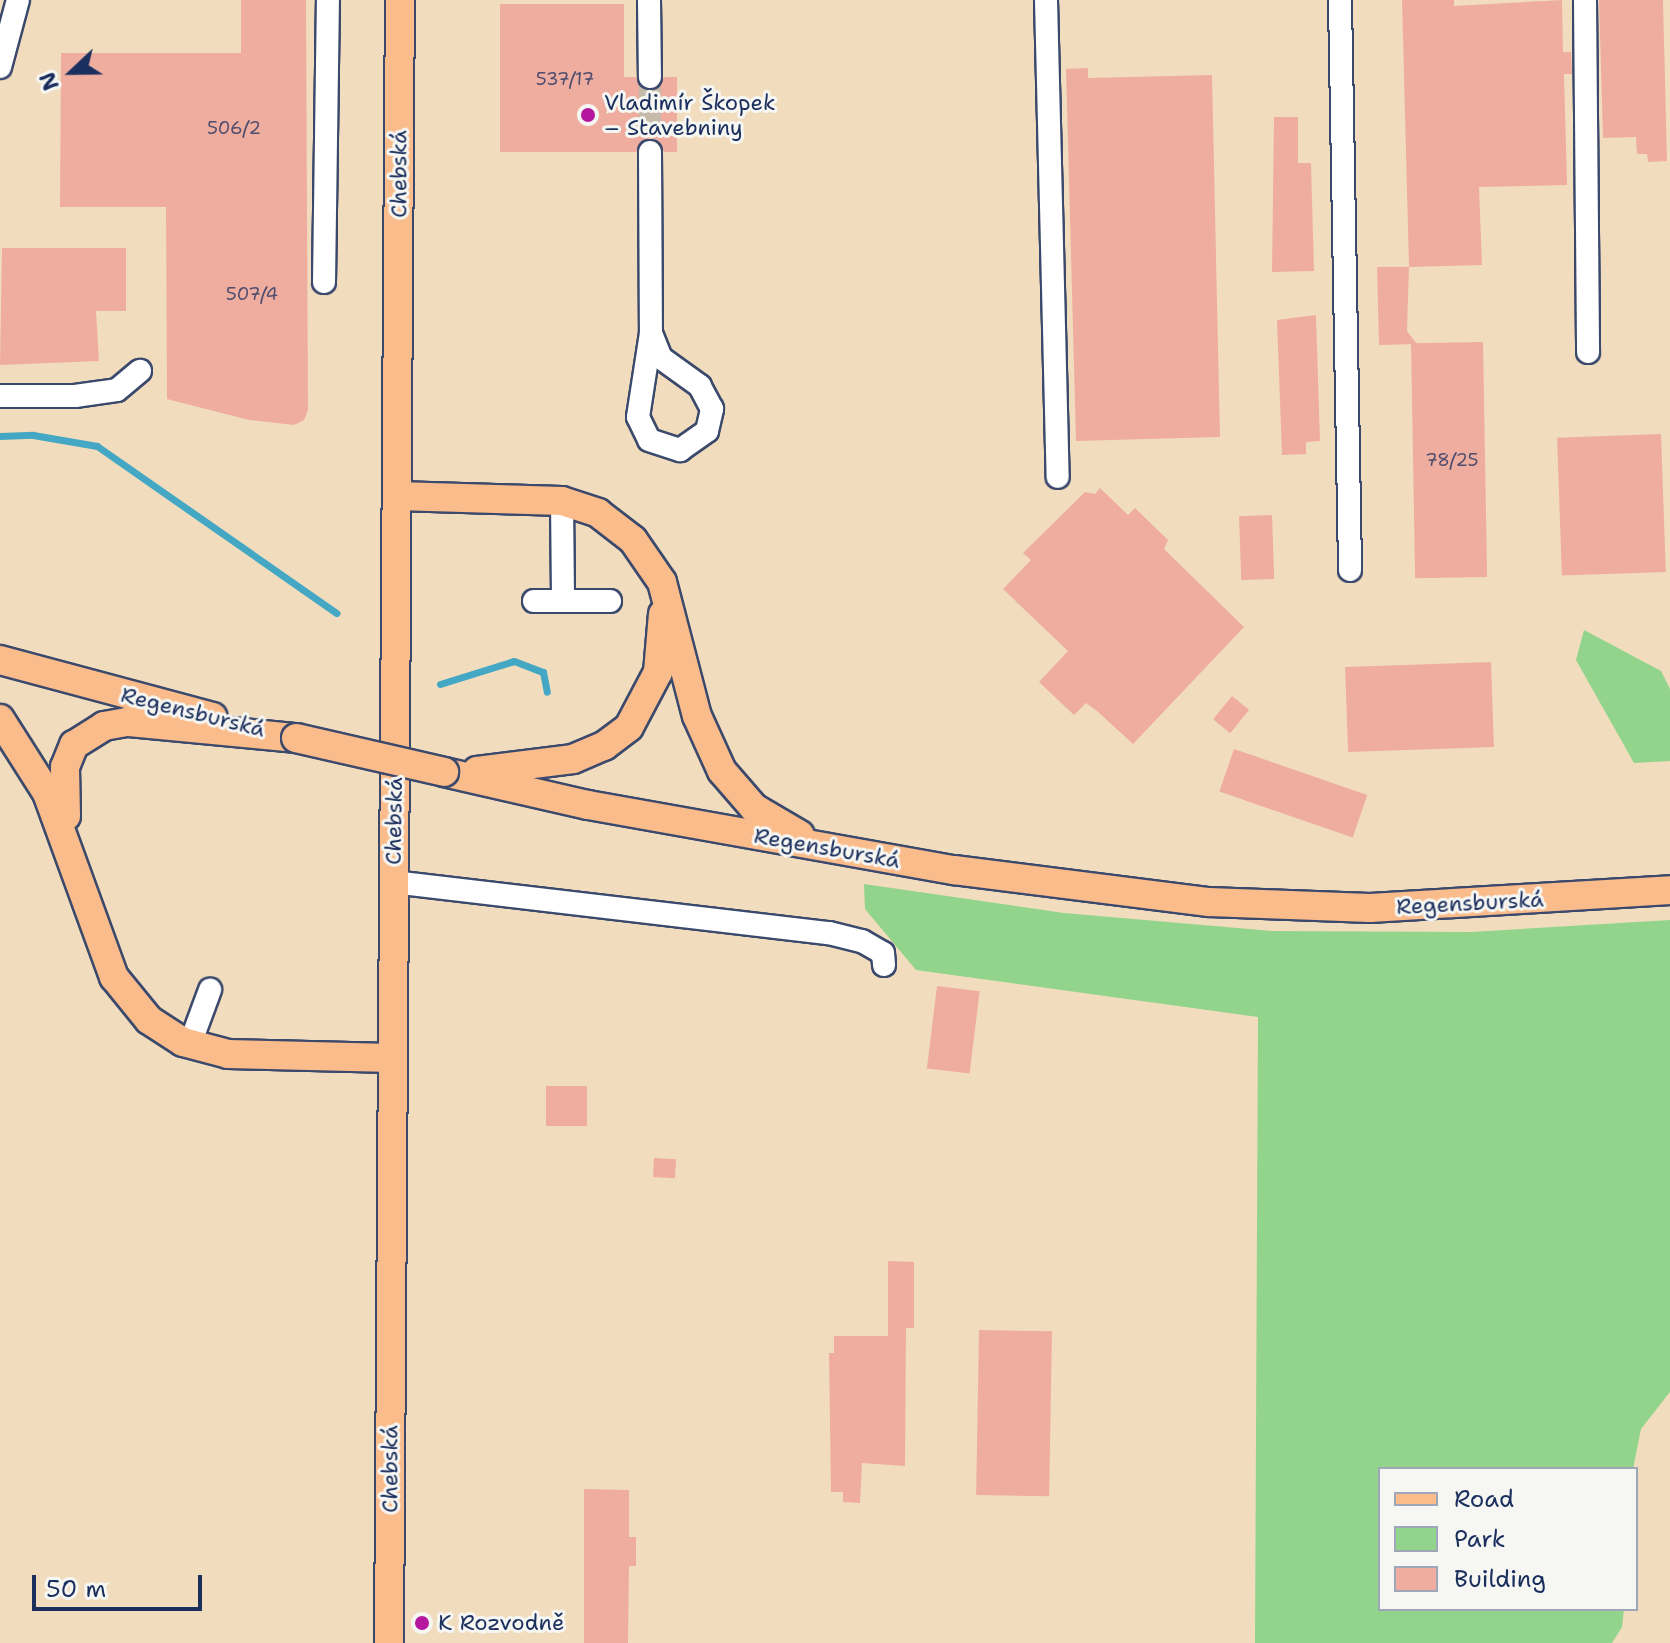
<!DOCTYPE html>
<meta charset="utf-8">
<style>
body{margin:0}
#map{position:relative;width:1670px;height:1643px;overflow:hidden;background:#f1ddbe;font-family:"Shantell Sans",sans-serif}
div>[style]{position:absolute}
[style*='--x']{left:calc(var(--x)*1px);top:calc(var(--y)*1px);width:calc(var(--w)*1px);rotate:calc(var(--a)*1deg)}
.green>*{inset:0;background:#92d48b}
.stream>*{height:7px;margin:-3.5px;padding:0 3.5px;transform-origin:3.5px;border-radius:3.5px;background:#44a7c4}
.building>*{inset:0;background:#efada0;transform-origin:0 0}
.minor-tunnel>*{height:22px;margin-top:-11px;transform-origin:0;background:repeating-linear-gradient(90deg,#c6baab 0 22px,transparent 0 33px)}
.roads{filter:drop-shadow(2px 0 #3b496c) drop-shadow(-2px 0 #3b496c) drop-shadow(0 2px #3b496c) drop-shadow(0 -2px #3b496c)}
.minor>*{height:22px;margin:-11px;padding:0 11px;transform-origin:11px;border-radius:11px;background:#fff}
.major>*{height:28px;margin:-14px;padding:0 14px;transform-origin:14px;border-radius:14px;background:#fabc8b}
.bridges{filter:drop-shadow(2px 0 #3b496c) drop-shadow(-2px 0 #3b496c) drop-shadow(0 2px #3b496c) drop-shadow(0 -2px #3b496c)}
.major-bridge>*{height:28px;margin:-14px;padding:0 14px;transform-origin:14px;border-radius:14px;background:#fabc8b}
.dots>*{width:22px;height:22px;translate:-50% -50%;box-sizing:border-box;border:4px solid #f6f6f2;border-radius:50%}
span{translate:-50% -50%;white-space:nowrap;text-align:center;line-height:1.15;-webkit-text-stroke:6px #f6f6f2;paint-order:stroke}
.number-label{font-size:18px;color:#504e6e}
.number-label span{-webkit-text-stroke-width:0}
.poi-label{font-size:22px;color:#1b2f5e}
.left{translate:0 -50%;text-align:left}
.street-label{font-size:22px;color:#1b2f5e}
.legend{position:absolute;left:1378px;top:1467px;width:260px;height:144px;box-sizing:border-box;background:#f6f6f2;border:2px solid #9ea6b7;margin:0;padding:10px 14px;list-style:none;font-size:24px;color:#1b2f5e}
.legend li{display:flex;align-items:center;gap:16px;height:40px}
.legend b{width:40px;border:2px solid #9ea6b7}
.north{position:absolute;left:32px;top:32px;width:80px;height:80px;-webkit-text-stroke:6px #f6f6f2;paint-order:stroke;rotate:248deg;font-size:22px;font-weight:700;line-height:32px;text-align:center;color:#1b2f5e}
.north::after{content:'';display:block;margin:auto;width:28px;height:36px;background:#1b2f5e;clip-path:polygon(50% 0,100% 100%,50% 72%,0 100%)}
.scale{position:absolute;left:32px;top:1575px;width:170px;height:36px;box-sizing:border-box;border:4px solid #1b2f5e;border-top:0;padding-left:10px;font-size:24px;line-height:28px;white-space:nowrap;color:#1b2f5e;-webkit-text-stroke:6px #f6f6f2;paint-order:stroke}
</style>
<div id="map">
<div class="green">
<div style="clip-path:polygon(1584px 630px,1661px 671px,1670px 689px,1670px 761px,1634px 763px,1576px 660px)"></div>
<div style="clip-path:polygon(864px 884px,1064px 913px,1272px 931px,1471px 932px,1670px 920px,1670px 1392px,1641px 1429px,1633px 1469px,1380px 1469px,1380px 1609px,1624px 1609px,1622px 1627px,1612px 1643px,1255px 1643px,1258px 1017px,916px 970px,865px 909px)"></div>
</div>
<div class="stream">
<div style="--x:0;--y:436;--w:33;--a:-2"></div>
<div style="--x:33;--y:435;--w:65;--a:9.8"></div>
<div style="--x:97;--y:446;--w:292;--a:34.9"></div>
<div style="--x:440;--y:684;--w:77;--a:-17.3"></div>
<div style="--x:514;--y:661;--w:31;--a:21"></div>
<div style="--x:543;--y:672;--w:20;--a:79"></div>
</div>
<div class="building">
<div style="clip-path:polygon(241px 0,306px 0,308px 410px,304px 420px,294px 425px,249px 420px,167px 399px,166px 207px,60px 207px,61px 53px,241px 53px)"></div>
<div style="clip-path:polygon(1402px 0,1454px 0,1454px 6px,1562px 0,1563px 52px,1571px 52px,1572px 74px,1564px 74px,1567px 185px,1479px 187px,1482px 265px,1409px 267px)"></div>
<div style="clip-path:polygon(1599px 0,1663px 0,1667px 161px,1648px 162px,1647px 154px,1637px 154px,1636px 137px,1603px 138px)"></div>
<div style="clip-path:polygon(500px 4px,624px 4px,624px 77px,636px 77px,649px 91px,658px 89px,664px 77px,677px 77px,677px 152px,664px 152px,658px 140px,649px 138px,636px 152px,500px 152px)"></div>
<div style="clip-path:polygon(1088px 68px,1088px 78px,1212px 75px,1220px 437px,1076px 441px,1066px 69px)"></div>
<div style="clip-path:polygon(1274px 117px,1298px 117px,1298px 163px,1311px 163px,1314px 271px,1272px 272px)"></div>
<div style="clip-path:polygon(2px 248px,126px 248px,126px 311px,96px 311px,99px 361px,0 365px)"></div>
<div style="clip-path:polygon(1377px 267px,1409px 267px,1407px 331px,1417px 344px,1379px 345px)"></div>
<div style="clip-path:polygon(1316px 315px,1320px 441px,1306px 442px,1306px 454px,1282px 455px,1277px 320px)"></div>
<div style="left:1483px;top:342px;width:235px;height:72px;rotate:89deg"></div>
<div style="left:1661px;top:434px;width:138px;height:104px;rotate:88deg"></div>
<div style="clip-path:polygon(1100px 488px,1128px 515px,1135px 508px,1168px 540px,1164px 549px,1244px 627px,1133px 744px,1097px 711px,1086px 703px,1074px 715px,1039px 682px,1068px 651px,1003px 589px,1031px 560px,1023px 553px,1085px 492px,1095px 494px)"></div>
<div style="left:1272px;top:515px;width:64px;height:33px;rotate:88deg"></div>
<div style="left:1491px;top:662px;width:85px;height:146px;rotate:88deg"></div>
<div style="left:1232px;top:696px;width:22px;height:30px;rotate:39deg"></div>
<div style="left:1234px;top:749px;width:141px;height:45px;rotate:19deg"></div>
<div style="left:937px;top:986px;width:43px;height:83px;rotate:7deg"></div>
<div style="left:546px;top:1086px;width:41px;height:40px"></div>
<div style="left:654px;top:1158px;width:22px;height:19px;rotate:3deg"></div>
<div style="clip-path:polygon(888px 1261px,914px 1262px,914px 1328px,906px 1328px,905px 1466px,862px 1463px,860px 1503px,843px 1502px,843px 1492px,831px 1492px,829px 1353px,834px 1353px,834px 1336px,888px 1336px)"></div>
<div style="left:979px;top:1330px;width:73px;height:165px;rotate:1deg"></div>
<div style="clip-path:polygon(584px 1489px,629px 1490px,629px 1537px,636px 1537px,636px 1566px,629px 1566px,628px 1643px,584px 1643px)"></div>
</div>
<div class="minor-tunnel">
<div style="--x:650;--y:77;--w:75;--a:90"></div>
</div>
<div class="roads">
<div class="minor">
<div style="--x:649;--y:0;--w:77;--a:89.3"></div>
<div style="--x:1046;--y:0;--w:477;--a:88.6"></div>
<div style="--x:1340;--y:0;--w:570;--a:88.99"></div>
<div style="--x:1585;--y:0;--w:352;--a:89.5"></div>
<div style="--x:0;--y:67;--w:69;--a:-75"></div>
<div style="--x:650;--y:152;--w:181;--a:89.7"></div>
<div style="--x:651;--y:333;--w:85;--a:98.8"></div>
<div style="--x:638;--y:417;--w:25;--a:64"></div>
<div style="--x:649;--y:440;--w:33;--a:18"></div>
<div style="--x:680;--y:450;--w:33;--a:-35"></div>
<div style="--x:707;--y:431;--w:23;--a:-77"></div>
<div style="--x:712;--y:409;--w:26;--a:-118"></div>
<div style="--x:700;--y:386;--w:48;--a:-144.3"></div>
<div style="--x:661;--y:358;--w:27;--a:-112"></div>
<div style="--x:324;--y:282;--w:282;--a:-89.2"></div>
<div style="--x:0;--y:396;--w:75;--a:0"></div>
<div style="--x:75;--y:396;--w:42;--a:-8.1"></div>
<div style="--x:117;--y:390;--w:30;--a:-40"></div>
<div style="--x:562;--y:501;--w:100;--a:89.4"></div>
<div style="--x:534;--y:601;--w:76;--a:0"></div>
<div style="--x:393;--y:882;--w:439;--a:6.7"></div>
<div style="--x:829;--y:933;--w:34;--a:14"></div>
<div style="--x:862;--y:941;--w:24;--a:30"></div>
<div style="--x:883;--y:953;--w:12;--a:85"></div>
<div style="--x:190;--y:1044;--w:58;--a:-69.7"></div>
</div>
<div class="major">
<div style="--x:397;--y:496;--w:165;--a:1.7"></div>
<div style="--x:562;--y:501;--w:38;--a:18"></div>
<div style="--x:598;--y:513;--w:44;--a:37.6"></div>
<div style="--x:633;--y:540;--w:51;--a:55.4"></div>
<div style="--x:662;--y:582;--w:138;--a:75.4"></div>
<div style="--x:697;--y:716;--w:60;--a:65.6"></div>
<div style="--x:722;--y:771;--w:49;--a:49.1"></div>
<div style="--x:754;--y:808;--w:53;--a:30.4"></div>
<div style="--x:0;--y:660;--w:220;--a:15"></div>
<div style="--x:0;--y:719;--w:88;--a:57.6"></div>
<div style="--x:47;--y:793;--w:196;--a:70"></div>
<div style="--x:114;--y:977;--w:55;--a:50.9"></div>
<div style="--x:149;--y:1020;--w:40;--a:32.9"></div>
<div style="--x:183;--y:1042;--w:47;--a:14.9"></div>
<div style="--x:228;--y:1054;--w:164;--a:1.4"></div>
<div style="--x:477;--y:771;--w:97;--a:-7.1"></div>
<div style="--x:573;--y:759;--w:34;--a:-23"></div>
<div style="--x:604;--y:746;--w:31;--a:-37"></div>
<div style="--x:629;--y:727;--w:62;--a:-62.2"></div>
<div style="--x:658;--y:672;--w:58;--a:-85.1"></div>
<div style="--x:444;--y:772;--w:148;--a:12.9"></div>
<div style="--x:588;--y:805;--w:372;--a:10.1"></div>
<div style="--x:954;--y:870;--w:257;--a:7.2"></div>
<div style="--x:1209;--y:902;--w:161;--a:2.1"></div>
<div style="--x:1370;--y:908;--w:301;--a:-3.4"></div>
<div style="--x:66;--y:816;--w:49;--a:-91.2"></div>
<div style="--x:65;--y:767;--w:24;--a:-68"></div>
<div style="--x:74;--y:745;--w:36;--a:-32"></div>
<div style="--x:104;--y:726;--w:23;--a:-10"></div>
<div style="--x:127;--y:722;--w:170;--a:5.4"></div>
<div style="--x:389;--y:1643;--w:1643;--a:-89.62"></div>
</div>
</div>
<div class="bridges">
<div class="major-bridge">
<div style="--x:296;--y:738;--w:152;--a:12.9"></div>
</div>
</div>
<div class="dots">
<div style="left:588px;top:115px;background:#b5179e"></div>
<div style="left:422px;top:1623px;background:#b5179e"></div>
</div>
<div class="number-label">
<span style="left:565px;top:79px">537/17</span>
<span style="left:234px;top:128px">506/2</span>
<span style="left:252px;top:294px">507/4</span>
<span style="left:1452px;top:460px">78/25</span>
</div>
<div class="poi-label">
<span class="left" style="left:604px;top:115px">Vladimír Škopek<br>– Stavebniny</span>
<span class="left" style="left:438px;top:1623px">K Rozvodně</span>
</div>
<div class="street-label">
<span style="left:399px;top:174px;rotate:-90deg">Chebská</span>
<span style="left:193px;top:712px;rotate:14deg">Regensburská</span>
<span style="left:394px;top:821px;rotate:-89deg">Chebská</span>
<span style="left:827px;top:848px;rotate:10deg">Regensburská</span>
<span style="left:1470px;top:903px;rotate:-3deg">Regensburská</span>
<span style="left:390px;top:1469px;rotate:-90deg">Chebská</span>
</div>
<ul class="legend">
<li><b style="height:10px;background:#fabc8b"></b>Road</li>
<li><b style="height:22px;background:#92d48b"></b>Park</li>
<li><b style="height:22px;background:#efada0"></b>Building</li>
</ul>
<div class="north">N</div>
<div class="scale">50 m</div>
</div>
